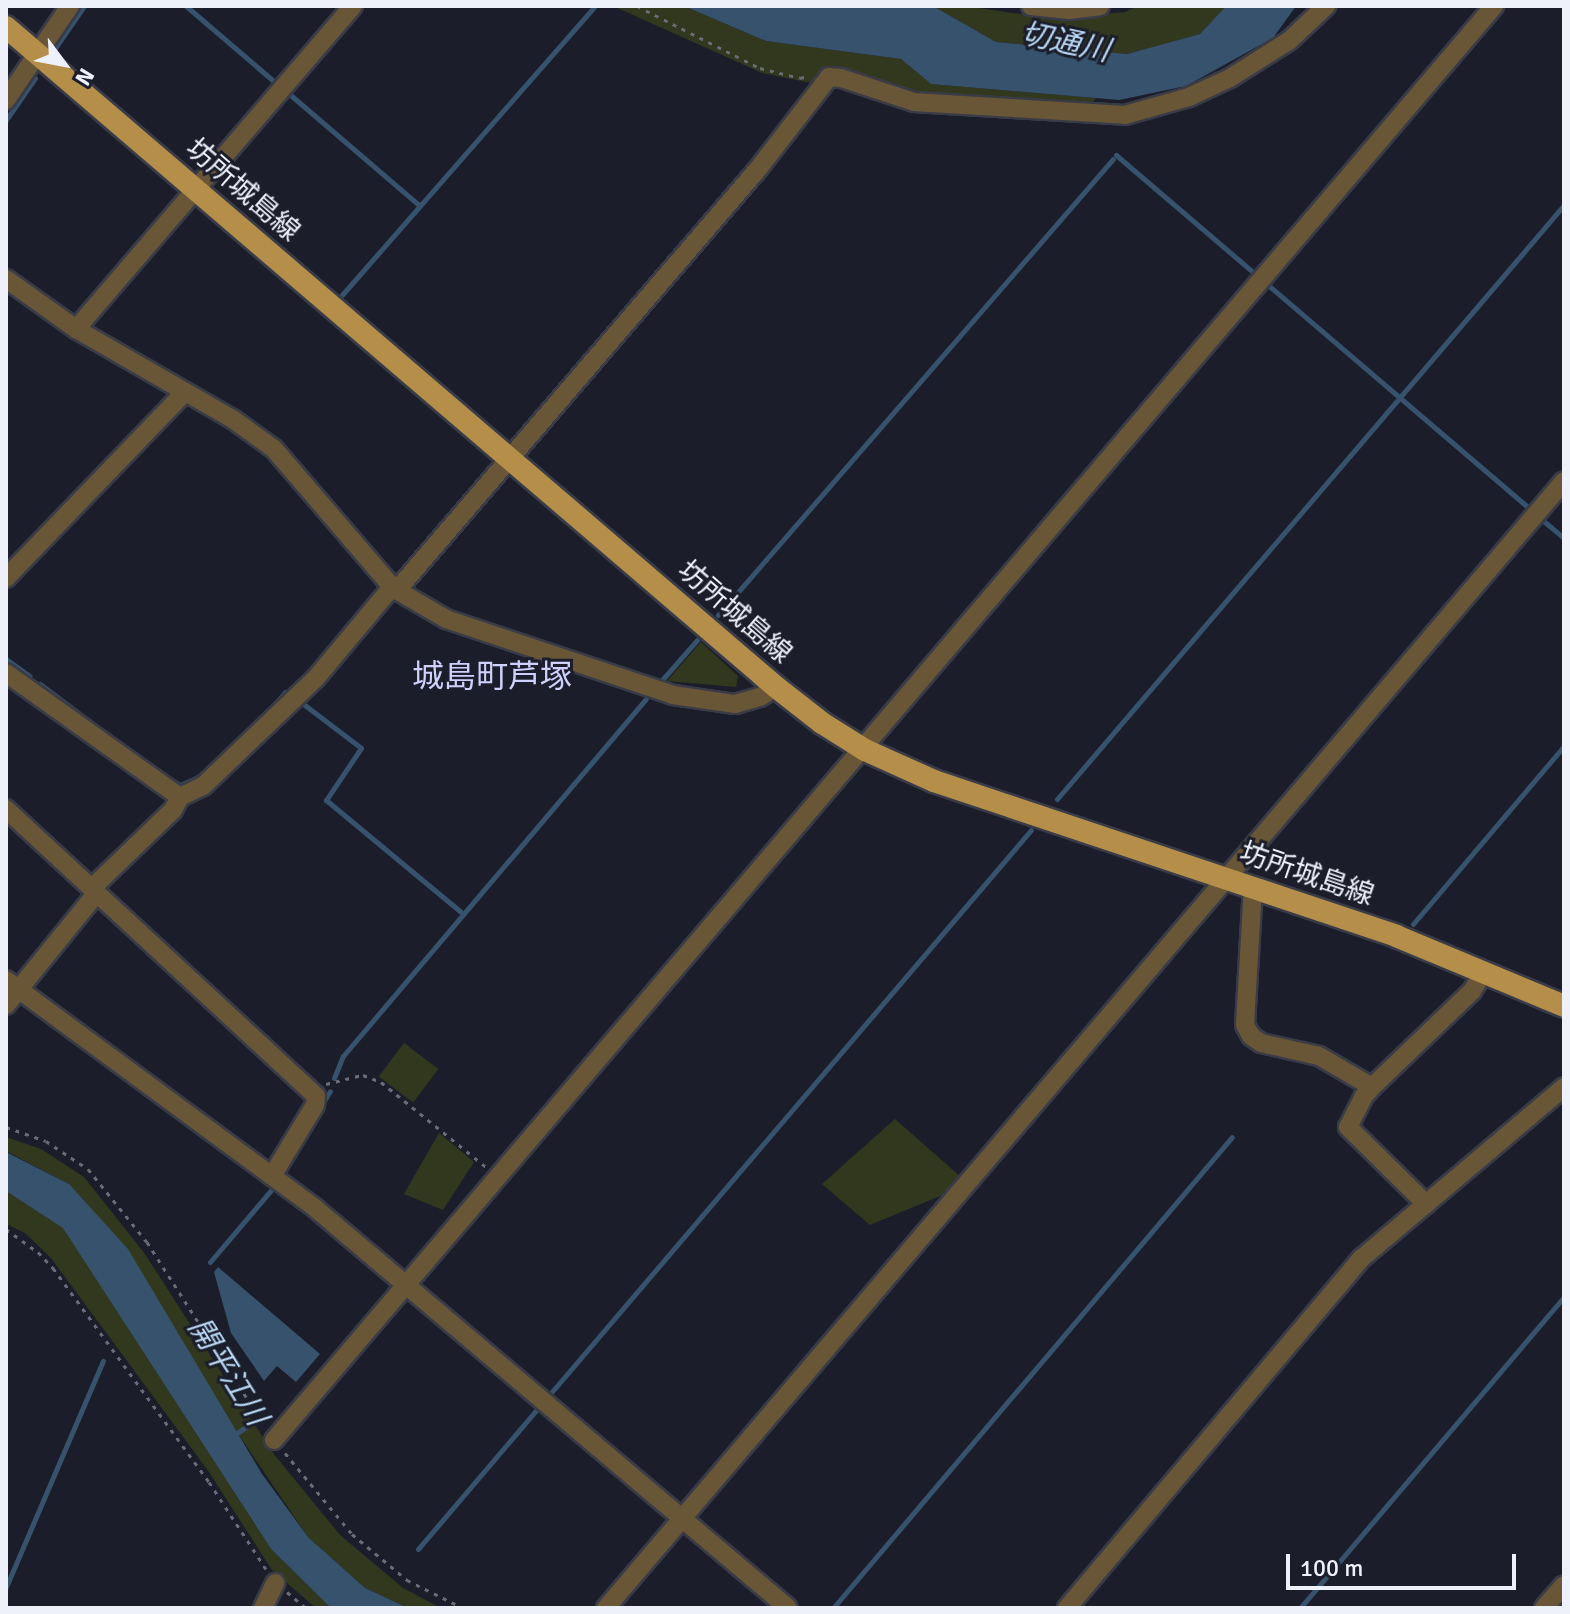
<!DOCTYPE html>
<meta charset="utf-8">
<style>
body{margin:0}
#map{position:relative;width:1570px;height:1614px;overflow:hidden;background:#1b1e2a;font-family:Signika,"Noto Sans JP",sans-serif}
div>[style]{position:absolute}
[style*='--x']{left:calc(var(--x)*1px);top:calc(var(--y)*1px);width:calc(var(--w)*1px);rotate:calc(var(--a)*1deg)}
.green>*{inset:0;background:#32381d;transform-origin:0 0}
.water>*{inset:0;background:#36526c}
.stream>*{height:5px;margin:-2.5px;padding:0 2.5px;transform-origin:2.5px;border-radius:2.5px;background:#36526c}
.path>*{height:3px;margin-top:-1.5px;transform-origin:0;background:repeating-linear-gradient(90deg,#6a6c77 0 4px,transparent 0 10px)}
.roads{filter:drop-shadow(2px 0 #393c47) drop-shadow(-2px 0 #393c47) drop-shadow(0 2px #393c47) drop-shadow(0 -2px #393c47)}
.minor>*{height:18px;margin:-9px;padding:0 9px;transform-origin:9px;border-radius:9px;background:#695637}
.major>*{height:22px;margin:-11px;padding:0 11px;transform-origin:11px;border-radius:11px;background:#b58e49}
span{translate:-50% -50%;white-space:nowrap;text-align:center;line-height:1.15;-webkit-text-stroke:6px #1b1e2a;paint-order:stroke}
.street-label{font-size:28px;color:#eff1fa}
.water-label{font-size:30px;color:#bad8f5;font-style:italic}
.quarter-label{font-size:32px;color:#cdd1fc}
.frame{position:absolute;inset:0;border:8px solid #eff1fa;pointer-events:none}
.north{position:absolute;left:24px;top:24px;width:80px;height:80px;-webkit-text-stroke:6px #1b1e2a;paint-order:stroke;rotate:122deg;font-size:22px;font-weight:700;line-height:32px;text-align:center;color:#eff1fa}
.north::after{content:'';display:block;margin:auto;width:28px;height:36px;background:#eff1fa;clip-path:polygon(50% 0,100% 100%,50% 72%,0 100%)}
.scale{position:absolute;left:1286px;top:1554px;width:230px;height:36px;box-sizing:border-box;border:4px solid #eff1fa;border-top:0;padding-left:10px;font-size:24px;line-height:28px;white-space:nowrap;color:#eff1fa;-webkit-text-stroke:6px #1b1e2a;paint-order:stroke}
</style>
<div id="map">
<div class="green">
<div style="clip-path:polygon(613px 6px,684px 6px,766px 41px,901px 59px,931px 84px,1096px 98px,1089px 107px,915px 96px,830px 67px,811px 83px,762px 73px)"></div>
<div style="clip-path:polygon(854px 6px,965px 6px,1048px 18px,1125px 12px,1138px 6px,1226px 6px,1200px 34px,1127px 54px,996px 42px,933px 6px)"></div>
<div style="clip-path:polygon(701px 642px,738px 676px,736px 687px,667px 681px)"></div>
<div style="left:404px;top:1043px;width:43px;height:42px;rotate:37deg"></div>
<div style="clip-path:polygon(895px 1119px,962px 1178px,952px 1191px,870px 1225px,822px 1184px)"></div>
<div style="clip-path:polygon(439px 1133px,474px 1162px,443px 1210px,404px 1194px)"></div>
<div style="clip-path:polygon(6px 1137px,41px 1149px,84px 1177px,145px 1254px,273px 1453px,340px 1535px,403px 1588px,441px 1608px,408px 1608px,365px 1588px,308px 1537px,69px 1184px,6px 1151px)"></div>
<div style="clip-path:polygon(6px 1191px,63px 1227px,271px 1549px,331px 1608px,316px 1608px,272px 1570px,209px 1472px,51px 1258px,25px 1233px,6px 1224px)"></div>
</div>
<div class="water">
<div style="clip-path:polygon(684px 6px,933px 6px,996px 42px,1127px 54px,1200px 34px,1226px 6px,1296px 6px,1273px 38px,1186px 86px,1119px 100px,931px 84px,901px 59px,766px 41px)"></div>
<div style="clip-path:polygon(6px 1152px,69px 1184px,128px 1249px,262px 1474px,308px 1537px,365px 1588px,408px 1608px,331px 1608px,271px 1549px,63px 1228px,6px 1191px)"></div>
<div style="clip-path:polygon(218px 1267px,320px 1354px,296px 1382px,277px 1366px,264px 1381px,231px 1333px,214px 1272px)"></div>
</div>
<div class="stream">
<div style="--x:186;--y:6;--w:120;--a:40.6"></div>
<div style="--x:55;--y:48;--w:51;--a:-55.4"></div>
<div style="--x:287;--y:92;--w:175;--a:40.6"></div>
<div style="--x:6;--y:120;--w:51;--a:-55.4"></div>
<div style="--x:1116;--y:155;--w:545;--a:40.53"></div>
<div style="--x:341;--y:296;--w:386;--a:-48.8"></div>
<div style="--x:1540;--y:518;--w:31;--a:40"></div>
<div style="--x:718;--y:615;--w:603;--a:-49.1"></div>
<div style="--x:6;--y:659;--w:29;--a:36"></div>
<div style="--x:662;--y:680;--w:53;--a:-48.8"></div>
<div style="--x:40;--y:684;--w:76;--a:37"></div>
<div style="--x:302;--y:703;--w:74;--a:37.3"></div>
<div style="--x:361;--y:748;--w:63;--a:123.9"></div>
<div style="--x:326;--y:800;--w:175;--a:39.7"></div>
<div style="--x:267;--y:713;--w:28;--a:-49"></div>
<div style="--x:167;--y:777;--w:15;--a:32"></div>
<div style="--x:180;--y:785;--w:27;--a:-24"></div>
<div style="--x:1057;--y:799;--w:781;--a:-49.52"></div>
<div style="--x:1413;--y:924;--w:233;--a:-49.7"></div>
<div style="--x:334;--y:1078;--w:24;--a:-68"></div>
<div style="--x:343;--y:1056;--w:468;--a:-49.7"></div>
<div style="--x:322;--y:1104;--w:15;--a:-58"></div>
<div style="--x:210;--y:1262;--w:96;--a:-49.7"></div>
<div style="--x:550;--y:1394;--w:741;--a:-49.54"></div>
<div style="--x:234;--y:1435;--w:14;--a:-34"></div>
<div style="--x:418;--y:1549;--w:185;--a:-49.6"></div>
<div style="--x:6;--y:1587;--w:246;--a:-66.8"></div>
<div style="--x:833;--y:1608;--w:617;--a:-49.73"></div>
<div style="--x:1300;--y:1608;--w:408;--a:-49.7"></div>
</div>
<div class="path">
<div style="--x:637;--y:6;--w:138;--a:26.8"></div>
<div style="--x:760;--y:68;--w:41;--a:14"></div>
<div style="--x:800;--y:78;--w:9;--a:-13"></div>
<div style="--x:326;--y:1084;--w:38;--a:-14"></div>
<div style="--x:363;--y:1075;--w:19;--a:21"></div>
<div style="--x:381;--y:1082;--w:135;--a:39"></div>
<div style="--x:6;--y:1127;--w:42;--a:19.3"></div>
<div style="--x:46;--y:1141;--w:50;--a:33.7"></div>
<div style="--x:88;--y:1169;--w:94;--a:51.1"></div>
<div style="--x:147;--y:1242;--w:217;--a:57.4"></div>
<div style="--x:6;--y:1229;--w:39;--a:36"></div>
<div style="--x:38;--y:1252;--w:22;--a:47"></div>
<div style="--x:53;--y:1268;--w:265;--a:53.9"></div>
<div style="--x:209;--y:1482;--w:104;--a:56.8"></div>
<div style="--x:285;--y:1453;--w:105;--a:50.4"></div>
<div style="--x:352;--y:1534;--w:72;--a:39.9"></div>
<div style="--x:407;--y:1580;--w:63;--a:26.6"></div>
<div style="--x:287;--y:1592;--w:25;--a:40"></div>
</div>
<div class="roads">
<div class="minor">
<div style="--x:1031;--y:6;--w:38;--a:6"></div>
<div style="--x:1069;--y:10;--w:31;--a:-7"></div>
<div style="--x:6;--y:100;--w:114;--a:-55.8"></div>
<div style="--x:6;--y:279;--w:86;--a:35.5"></div>
<div style="--x:76;--y:329;--w:182;--a:29.9"></div>
<div style="--x:234;--y:420;--w:49;--a:35.9"></div>
<div style="--x:274;--y:449;--w:183;--a:49.4"></div>
<div style="--x:393;--y:588;--w:61;--a:30.3"></div>
<div style="--x:446;--y:619;--w:239;--a:18.5"></div>
<div style="--x:673;--y:695;--w:63;--a:8.3"></div>
<div style="--x:735;--y:704;--w:26;--a:-16"></div>
<div style="--x:760;--y:697;--w:19;--a:-32"></div>
<div style="--x:76;--y:329;--w:426;--a:-49.4"></div>
<div style="--x:6;--y:578;--w:255;--a:-46.1"></div>
<div style="--x:6;--y:673;--w:214;--a:35.5"></div>
<div style="--x:6;--y:809;--w:422;--a:42.8"></div>
<div style="--x:316;--y:1096;--w:9;--a:96"></div>
<div style="--x:315;--y:1105;--w:83;--a:121.2"></div>
<div style="--x:1253;--y:886;--w:139;--a:93.3"></div>
<div style="--x:1245;--y:1025;--w:13;--a:61"></div>
<div style="--x:1251;--y:1036;--w:12;--a:35"></div>
<div style="--x:1261;--y:1043;--w:59;--a:12.6"></div>
<div style="--x:1319;--y:1056;--w:61;--a:30.3"></div>
<div style="--x:1372;--y:1087;--w:139;--a:-43.8"></div>
<div style="--x:1472;--y:991;--w:22;--a:-58"></div>
<div style="--x:92;--y:888;--w:112;--a:-43.9"></div>
<div style="--x:173;--y:810;--w:15;--a:-62"></div>
<div style="--x:180;--y:797;--w:25;--a:-26"></div>
<div style="--x:203;--y:786;--w:156;--a:-43.7"></div>
<div style="--x:316;--y:678;--w:111;--a:-50.1"></div>
<div style="--x:387;--y:593;--w:19;--a:-32"></div>
<div style="--x:403;--y:583;--w:545;--a:-49.39"></div>
<div style="--x:758;--y:169;--w:116;--a:-52.3"></div>
<div style="--x:829;--y:77;--w:12;--a:5"></div>
<div style="--x:841;--y:78;--w:77;--a:18.2"></div>
<div style="--x:914;--y:102;--w:211;--a:3.5"></div>
<div style="--x:1125;--y:115;--w:66;--a:-15.7"></div>
<div style="--x:1189;--y:97;--w:45;--a:-24.9"></div>
<div style="--x:1230;--y:78;--w:71;--a:-32.3"></div>
<div style="--x:1290;--y:40;--w:50;--a:-43.4"></div>
<div style="--x:6;--y:980;--w:384;--a:36.4"></div>
<div style="--x:315;--y:1208;--w:619;--a:40.22"></div>
<div style="--x:6;--y:1005;--w:143;--a:-51"></div>
<div style="--x:1372;--y:1087;--w:12;--a:132"></div>
<div style="--x:1364;--y:1096;--w:35;--a:117"></div>
<div style="--x:1348;--y:1127;--w:110;--a:44.6"></div>
<div style="--x:274;--y:1440;--w:1883;--a:-49.61"></div>
<div style="--x:263;--y:1608;--w:28;--a:-64"></div>
<div style="--x:606;--y:1608;--w:1479;--a:-49.63"></div>
<div style="--x:1067;--y:1608;--w:458;--a:-49.9"></div>
<div style="--x:1362;--y:1258;--w:265;--a:-40.2"></div>
<div style="--x:1544;--y:1608;--w:30;--a:-49"></div>
</div>
<div class="major">
<div style="--x:6;--y:27;--w:1014;--a:40.6"></div>
<div style="--x:776;--y:687;--w:58;--a:38"></div>
<div style="--x:822;--y:723;--w:51;--a:32.1"></div>
<div style="--x:865;--y:750;--w:76;--a:24.2"></div>
<div style="--x:934;--y:781;--w:487;--a:18.5"></div>
<div style="--x:1396;--y:936;--w:182;--a:22.6"></div>
</div>
</div>
<div class="street-label">
<span style="left:243px;top:190px;rotate:41deg">坊所城島線</span>
<span style="left:735px;top:612px;rotate:41deg">坊所城島線</span>
<span style="left:1307px;top:874px;rotate:19deg">坊所城島線</span>
</div>
<div class="water-label">
<span style="left:1065px;top:43px;rotate:12deg">切通川</span>
<span style="left:227px;top:1372px;rotate:58deg">開平江川</span>
</div>
<div class="quarter-label">
<span style="left:492px;top:677px">城島町芦塚</span>
</div>
<div class="frame"></div>
<div class="north">N</div>
<div class="scale">100 m</div>
</div>
